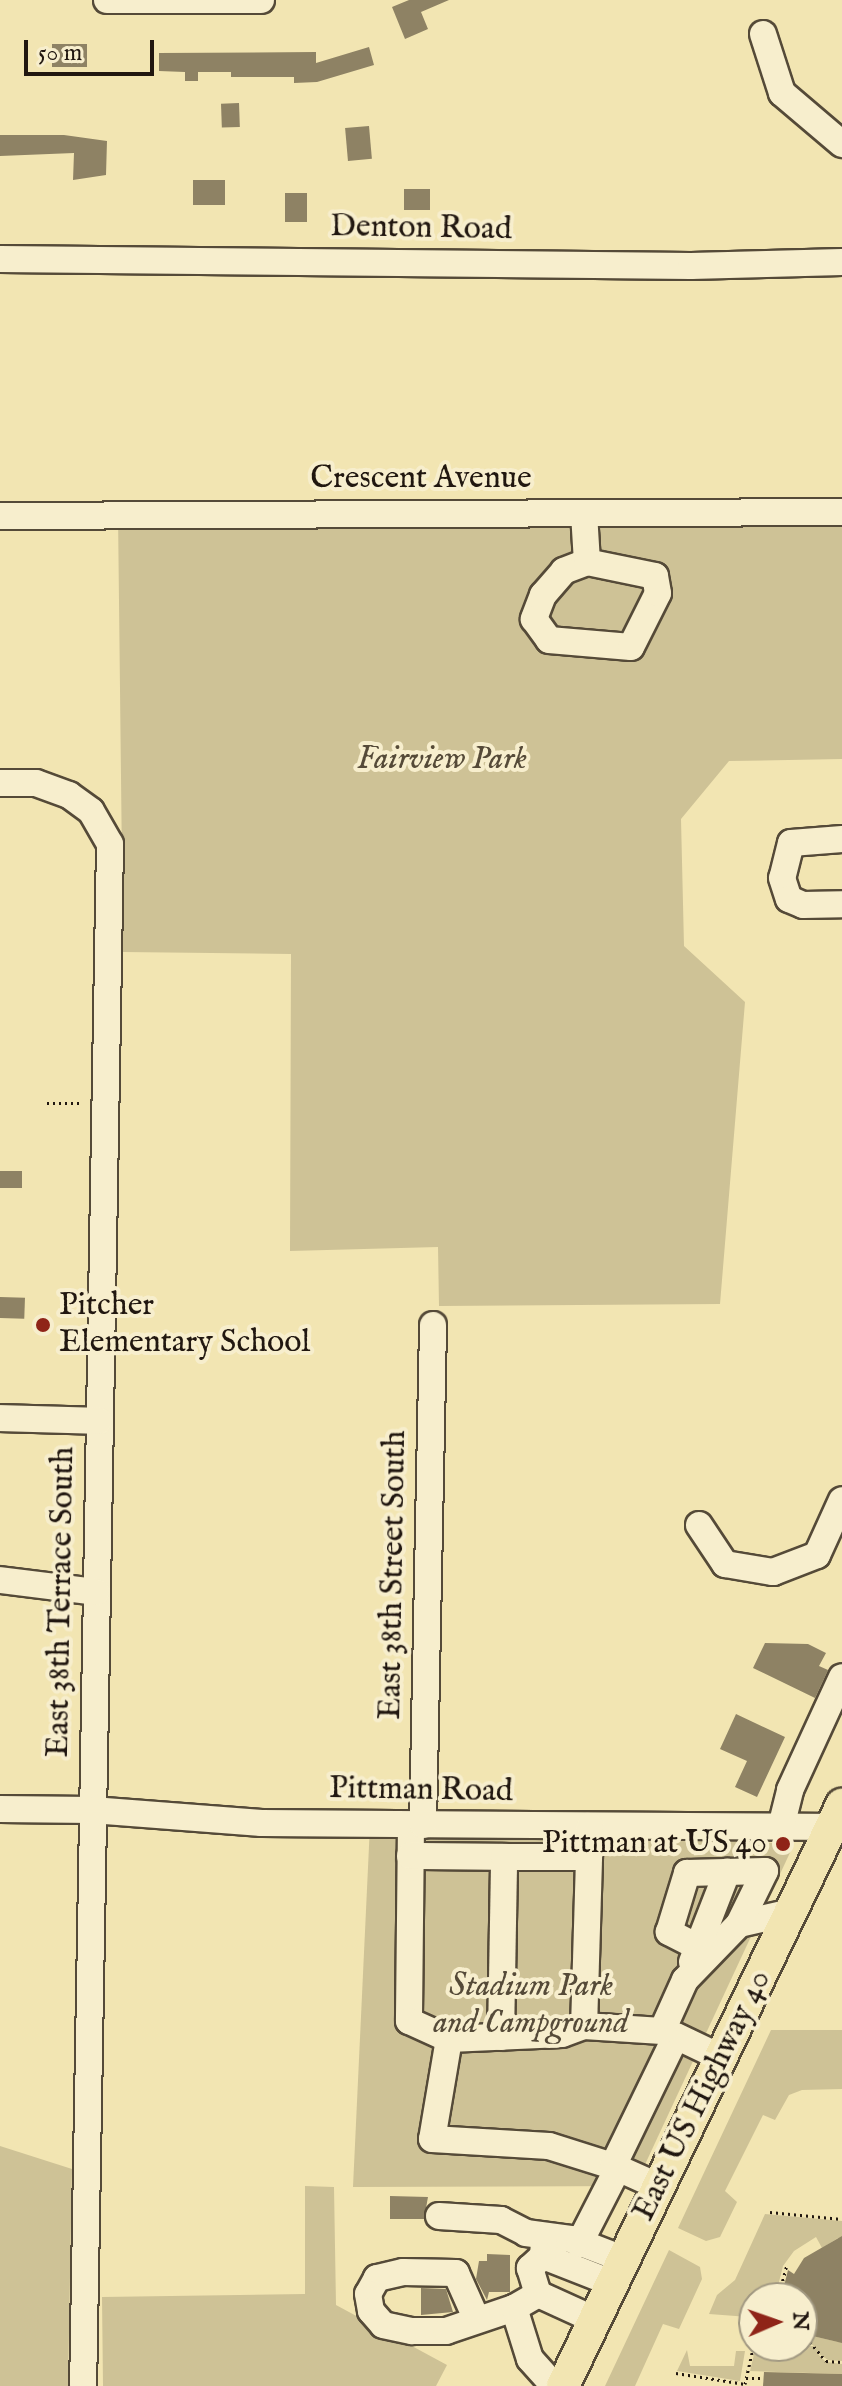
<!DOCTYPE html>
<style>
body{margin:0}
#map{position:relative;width:842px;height:2386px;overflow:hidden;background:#f2e5b2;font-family:"IM FELL English",serif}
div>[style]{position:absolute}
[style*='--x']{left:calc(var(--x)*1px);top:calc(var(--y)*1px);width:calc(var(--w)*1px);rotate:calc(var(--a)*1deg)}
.green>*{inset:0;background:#cec296}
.building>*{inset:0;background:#8e8264;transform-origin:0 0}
.path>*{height:3px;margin-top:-1.5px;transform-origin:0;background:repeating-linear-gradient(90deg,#211710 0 2px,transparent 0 6px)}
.roads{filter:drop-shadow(2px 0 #554a38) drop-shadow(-2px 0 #554a38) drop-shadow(0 2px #554a38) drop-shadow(0 -2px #554a38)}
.minor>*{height:26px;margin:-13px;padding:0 13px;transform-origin:13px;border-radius:13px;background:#f7eecd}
.major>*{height:32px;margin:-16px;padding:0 16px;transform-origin:16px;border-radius:16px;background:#f2e5b2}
.dots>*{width:22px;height:22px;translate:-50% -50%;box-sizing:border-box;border:4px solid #f7eecd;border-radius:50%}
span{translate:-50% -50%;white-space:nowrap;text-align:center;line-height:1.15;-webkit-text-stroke:8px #f7eecd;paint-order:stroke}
.street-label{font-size:32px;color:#211710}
.park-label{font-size:32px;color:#554a38;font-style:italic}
.poi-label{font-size:32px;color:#211710}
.left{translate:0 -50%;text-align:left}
.right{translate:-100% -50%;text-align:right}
.north{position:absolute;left:738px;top:2282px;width:80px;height:80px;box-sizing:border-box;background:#f7eecd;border:2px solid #a19881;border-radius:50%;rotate:88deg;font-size:22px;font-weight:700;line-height:32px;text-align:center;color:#211710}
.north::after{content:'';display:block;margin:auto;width:28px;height:36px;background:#8f2418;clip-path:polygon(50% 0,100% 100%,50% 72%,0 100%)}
.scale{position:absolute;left:24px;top:40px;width:130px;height:36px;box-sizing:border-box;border:4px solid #211710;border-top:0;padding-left:10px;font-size:24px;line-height:28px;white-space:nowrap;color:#211710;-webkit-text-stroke:6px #f7eecd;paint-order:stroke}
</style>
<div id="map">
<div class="green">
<div style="clip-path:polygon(842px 512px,842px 759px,729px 761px,681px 819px,684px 946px,745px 1002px,720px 1304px,439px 1306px,438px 1247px,290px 1251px,291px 954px,123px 952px,118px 514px)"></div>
<div style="clip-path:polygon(370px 1825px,794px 1844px,635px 2186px,353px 2187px)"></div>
<div style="clip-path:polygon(771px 2030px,842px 2030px,842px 2089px,802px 2090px,789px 2095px,775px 2120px,763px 2115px,725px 2191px,737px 2202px,720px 2237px,706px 2241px,678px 2228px)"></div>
<div style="clip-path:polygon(0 2146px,72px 2169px,68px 2386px,0 2386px)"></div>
<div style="clip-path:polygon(305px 2186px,334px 2187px,336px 2305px,447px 2365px,436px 2386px,103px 2386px,102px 2297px,305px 2294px)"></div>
<div style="clip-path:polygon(765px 2214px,842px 2221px,842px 2243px,838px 2238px,822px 2248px,816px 2237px,794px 2251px,783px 2266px,775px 2298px,754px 2298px,754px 2341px,748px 2341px,749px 2317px,709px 2314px,717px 2295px,735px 2280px)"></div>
<div style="clip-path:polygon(669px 2250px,700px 2267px,702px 2279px,679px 2329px,663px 2324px,635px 2386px,605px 2386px)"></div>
<div style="clip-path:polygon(802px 2317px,808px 2319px,804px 2334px,838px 2342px,842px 2338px,842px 2361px,828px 2360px,816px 2352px,826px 2362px,842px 2364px,842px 2374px,750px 2371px,756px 2346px,814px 2346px,802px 2339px)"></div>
<div style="clip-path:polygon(687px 2350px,690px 2366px,734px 2366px,736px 2351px,745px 2351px,740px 2381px,677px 2371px)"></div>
</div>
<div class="building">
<div style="clip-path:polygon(409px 0,449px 0,421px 12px,428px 29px,405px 39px,392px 7px)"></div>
<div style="left:52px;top:44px;width:35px;height:23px"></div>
<div style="clip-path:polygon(369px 47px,374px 65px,317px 82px,294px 83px,294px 77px,231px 77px,231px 72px,198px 72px,198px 81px,185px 81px,185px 72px,159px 71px,159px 53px,316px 52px,316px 63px)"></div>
<div style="left:239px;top:103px;width:24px;height:18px;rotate:88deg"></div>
<div style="left:369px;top:126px;width:33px;height:24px;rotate:85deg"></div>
<div style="clip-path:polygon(0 135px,64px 135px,107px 141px,106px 175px,73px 180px,74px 153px,0 156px)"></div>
<div style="left:193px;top:180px;width:32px;height:25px"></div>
<div style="left:404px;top:189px;width:26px;height:21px"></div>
<div style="left:285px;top:193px;width:22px;height:29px"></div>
<div style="left:0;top:1171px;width:22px;height:17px"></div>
<div style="left:0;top:1297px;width:25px;height:21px;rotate:2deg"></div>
<div style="clip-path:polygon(765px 1643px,808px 1644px,826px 1653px,819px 1666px,828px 1670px,815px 1698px,753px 1668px)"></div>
<div style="clip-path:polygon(736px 1714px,785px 1737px,757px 1797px,735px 1787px,747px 1761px,720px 1749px)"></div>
<div style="clip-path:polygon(390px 2196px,428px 2197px,424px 2219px,390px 2219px)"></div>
<div style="clip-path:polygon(842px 2236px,842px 2343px,804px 2334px,808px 2319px,802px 2317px,802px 2298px,781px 2298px,788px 2270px,794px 2274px,804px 2258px)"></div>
<div style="clip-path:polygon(487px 2254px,510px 2255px,510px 2292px,489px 2292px,487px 2300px,476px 2279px,479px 2261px,487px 2261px)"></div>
<div style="clip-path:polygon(421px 2288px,446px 2289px,453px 2312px,421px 2315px)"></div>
<div style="clip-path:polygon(764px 2372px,842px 2374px,842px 2386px,763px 2386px)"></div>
</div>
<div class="path">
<div style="--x:47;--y:1103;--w:33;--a:0"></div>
<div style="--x:770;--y:2212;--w:72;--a:5.6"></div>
<div style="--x:778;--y:2298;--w:34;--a:-75"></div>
<div style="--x:802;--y:2341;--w:8;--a:7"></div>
<div style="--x:810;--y:2342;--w:25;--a:50"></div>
<div style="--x:826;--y:2361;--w:16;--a:4"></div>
<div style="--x:676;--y:2373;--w:70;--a:9.1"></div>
<div style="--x:745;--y:2384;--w:41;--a:-77.3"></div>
<div style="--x:746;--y:2378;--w:17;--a:0"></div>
</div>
<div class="roads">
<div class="minor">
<div style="--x:107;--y:0;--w:154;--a:0"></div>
<div style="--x:763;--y:34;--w:62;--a:72.1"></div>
<div style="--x:782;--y:93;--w:79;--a:40.4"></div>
<div style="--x:0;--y:259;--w:691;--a:0.58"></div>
<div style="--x:691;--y:266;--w:151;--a:-1.5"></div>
<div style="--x:584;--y:513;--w:49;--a:86.5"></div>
<div style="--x:587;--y:562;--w:25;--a:159"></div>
<div style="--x:564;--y:571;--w:32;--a:131"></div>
<div style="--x:543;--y:595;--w:26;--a:111"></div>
<div style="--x:534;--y:619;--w:26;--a:54"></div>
<div style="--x:549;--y:640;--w:82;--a:4.9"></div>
<div style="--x:631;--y:647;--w:60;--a:-63.4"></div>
<div style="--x:658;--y:593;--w:17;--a:-100"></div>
<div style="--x:655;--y:576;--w:69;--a:-168.4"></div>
<div style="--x:0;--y:516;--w:842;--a:-0.27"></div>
<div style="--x:0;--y:783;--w:36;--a:0"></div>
<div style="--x:36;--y:783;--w:35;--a:20"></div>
<div style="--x:69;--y:795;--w:27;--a:36"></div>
<div style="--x:91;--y:811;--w:38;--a:60"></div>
<div style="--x:110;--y:844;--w:1542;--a:91"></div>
<div style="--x:842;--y:839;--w:51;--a:175.5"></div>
<div style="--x:791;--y:843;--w:36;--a:104"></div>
<div style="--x:782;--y:878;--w:22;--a:72"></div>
<div style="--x:789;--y:899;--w:15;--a:23"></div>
<div style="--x:803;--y:905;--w:39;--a:-1"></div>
<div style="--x:0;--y:1418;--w:99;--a:1.7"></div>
<div style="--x:699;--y:1525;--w:47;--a:56.3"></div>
<div style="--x:725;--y:1564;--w:49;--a:9.5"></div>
<div style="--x:773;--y:1572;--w:47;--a:-21.1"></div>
<div style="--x:817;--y:1555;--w:60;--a:-65.6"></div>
<div style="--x:0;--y:1580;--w:97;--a:7.1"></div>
<div style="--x:0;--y:1809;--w:92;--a:0.6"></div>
<div style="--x:92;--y:1810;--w:170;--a:4.4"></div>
<div style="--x:262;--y:1823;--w:580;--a:0.4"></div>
<div style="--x:411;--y:1825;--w:196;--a:90.6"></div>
<div style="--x:409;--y:2021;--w:44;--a:24.2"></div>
<div style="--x:449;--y:2039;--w:101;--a:99.6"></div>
<div style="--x:432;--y:2139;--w:117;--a:3.4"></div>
<div style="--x:549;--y:2146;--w:67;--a:17.4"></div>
<div style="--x:613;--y:2166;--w:144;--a:-64.1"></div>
<div style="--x:676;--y:2036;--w:51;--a:25.6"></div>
<div style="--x:423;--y:1825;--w:500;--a:-88.85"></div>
<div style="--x:590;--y:1826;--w:200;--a:91.7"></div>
<div style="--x:584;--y:2026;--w:78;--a:3.7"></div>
<div style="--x:662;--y:2031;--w:56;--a:-65.7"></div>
<div style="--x:685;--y:1980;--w:78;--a:-46"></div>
<div style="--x:739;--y:1924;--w:54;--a:-12.8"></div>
<div style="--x:781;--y:1827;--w:38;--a:-76"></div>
<div style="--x:790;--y:1790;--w:124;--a:-65.3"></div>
<div style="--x:410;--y:1856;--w:94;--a:0.6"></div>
<div style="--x:698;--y:1947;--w:33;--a:-153"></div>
<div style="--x:669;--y:1932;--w:62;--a:-73"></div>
<div style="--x:687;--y:1873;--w:78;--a:-1.5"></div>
<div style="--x:765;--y:1871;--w:59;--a:116.1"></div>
<div style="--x:692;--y:1962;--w:97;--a:-68.7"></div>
<div style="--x:501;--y:2037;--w:180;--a:-89"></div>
<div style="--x:504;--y:1857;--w:85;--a:0"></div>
<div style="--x:449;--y:2039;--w:113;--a:-2.5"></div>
<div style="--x:562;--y:2034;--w:23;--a:-20"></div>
<div style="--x:613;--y:2166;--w:51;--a:24.1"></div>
<div style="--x:439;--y:2216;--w:62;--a:3.7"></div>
<div style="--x:501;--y:2220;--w:28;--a:27"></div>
<div style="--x:526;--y:2233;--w:45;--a:7.6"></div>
<div style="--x:571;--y:2239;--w:56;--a:21"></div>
<div style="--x:544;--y:2242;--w:14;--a:94"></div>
<div style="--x:543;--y:2256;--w:74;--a:21.4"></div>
<div style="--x:579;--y:2244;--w:85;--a:-62.8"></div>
<div style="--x:543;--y:2256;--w:18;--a:137"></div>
<div style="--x:530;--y:2268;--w:27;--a:73"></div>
<div style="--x:538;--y:2294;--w:63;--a:24.5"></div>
<div style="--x:514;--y:2308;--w:53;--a:72.6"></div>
<div style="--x:530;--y:2359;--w:36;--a:48"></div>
<div style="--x:476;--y:2318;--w:49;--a:-114"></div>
<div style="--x:456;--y:2273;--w:53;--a:-178.9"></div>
<div style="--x:403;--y:2272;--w:27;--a:167"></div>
<div style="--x:377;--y:2278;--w:18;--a:119"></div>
<div style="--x:368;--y:2294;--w:17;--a:80"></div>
<div style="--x:371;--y:2311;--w:18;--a:49"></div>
<div style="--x:383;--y:2325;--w:30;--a:12"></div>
<div style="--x:412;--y:2331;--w:34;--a:0"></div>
<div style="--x:446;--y:2331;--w:72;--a:-18.7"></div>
<div style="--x:514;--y:2308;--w:28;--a:-30"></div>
</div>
<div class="major">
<div style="--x:563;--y:2386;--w:645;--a:-64.35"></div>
</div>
</div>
<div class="dots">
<div style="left:43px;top:1325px;background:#8f2418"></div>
<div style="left:783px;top:1844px;background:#8f2418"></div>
</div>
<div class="street-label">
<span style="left:421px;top:229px;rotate:1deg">Denton Road</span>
<span style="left:421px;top:479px">Crescent Avenue</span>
<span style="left:394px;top:1575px;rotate:-89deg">East 38th Street South</span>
<span style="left:62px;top:1602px;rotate:-89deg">East 38th Terrace South</span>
<span style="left:421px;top:1791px;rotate:1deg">Pittman Road</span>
<span style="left:703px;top:2096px;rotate:-64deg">East US Highway 40</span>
</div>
<div class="park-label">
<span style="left:442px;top:760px">Fairview Park</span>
<span style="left:531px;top:2006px">Stadium Park<br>and Campground</span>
</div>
<div class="poi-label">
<span class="left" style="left:59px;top:1325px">Pitcher<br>Elementary School</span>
<span class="right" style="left:767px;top:1844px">Pittman at US 40</span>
</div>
<div class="north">N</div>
<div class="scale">50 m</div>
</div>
